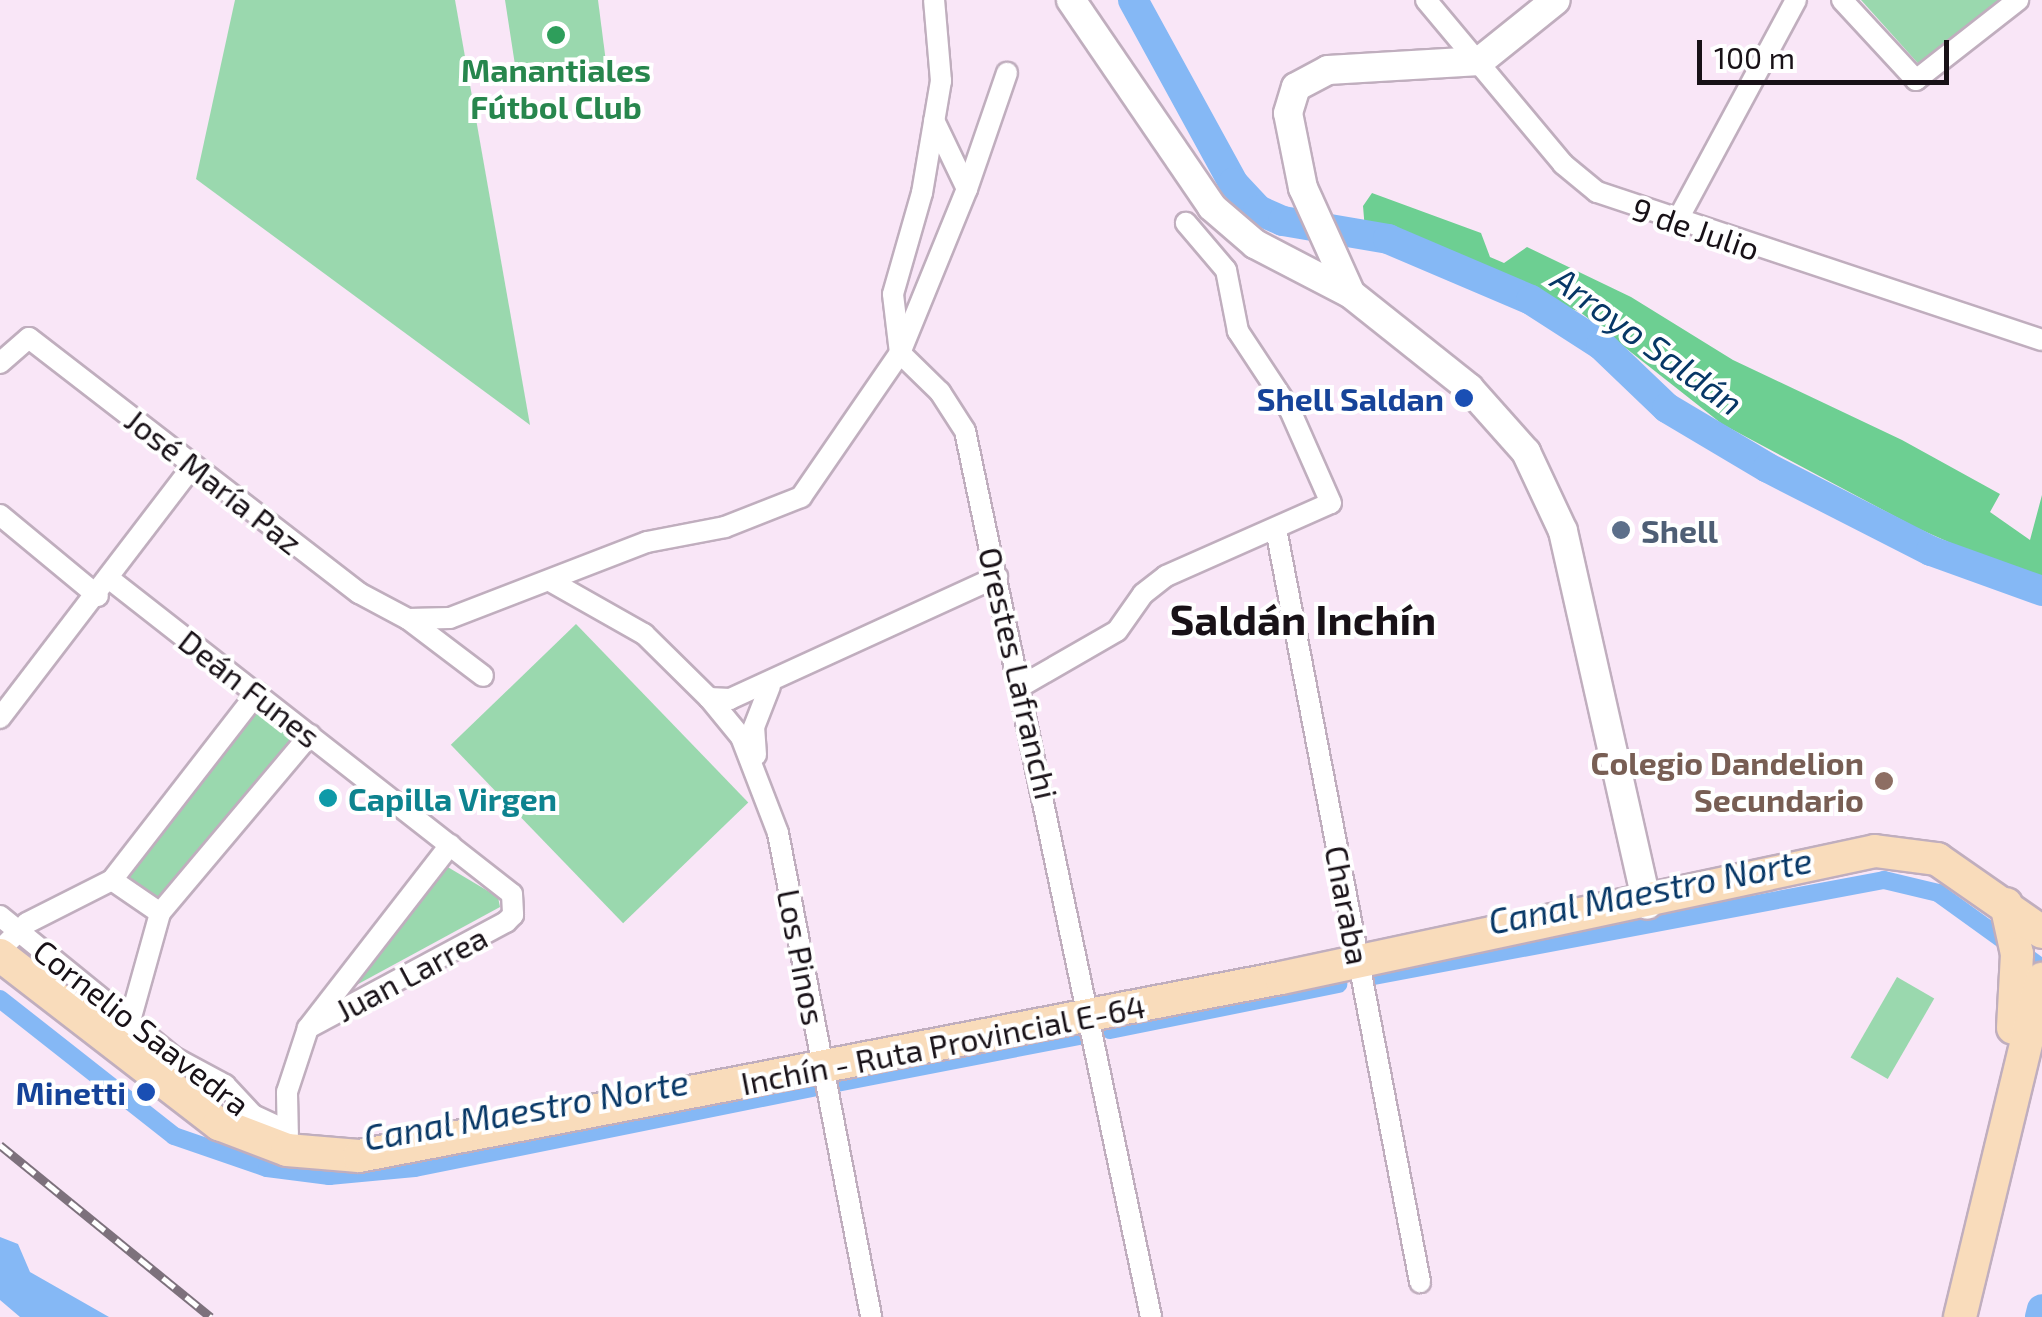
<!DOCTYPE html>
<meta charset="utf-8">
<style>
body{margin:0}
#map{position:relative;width:2042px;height:1317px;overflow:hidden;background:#f9e6f7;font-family:"Exo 2",sans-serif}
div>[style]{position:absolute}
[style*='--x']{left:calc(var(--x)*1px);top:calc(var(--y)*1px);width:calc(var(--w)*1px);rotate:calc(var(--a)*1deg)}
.green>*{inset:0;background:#9ad8ae;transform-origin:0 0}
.forest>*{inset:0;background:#6dcf92}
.water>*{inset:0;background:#85b8f5}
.canal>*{height:18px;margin:-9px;padding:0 9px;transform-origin:9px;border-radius:9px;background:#85b8f5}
.river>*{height:30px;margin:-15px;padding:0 15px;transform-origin:15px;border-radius:15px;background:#85b8f5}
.roads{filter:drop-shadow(2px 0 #c0aebe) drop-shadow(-2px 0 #c0aebe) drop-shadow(0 2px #c0aebe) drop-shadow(0 -2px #c0aebe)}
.street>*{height:20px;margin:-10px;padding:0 10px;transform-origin:10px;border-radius:10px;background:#fff}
.secondary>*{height:28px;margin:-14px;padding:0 14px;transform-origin:14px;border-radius:14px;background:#fff}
.primary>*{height:32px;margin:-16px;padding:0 16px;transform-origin:16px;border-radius:16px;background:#f9dcbb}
.rail>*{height:9px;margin-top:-4.5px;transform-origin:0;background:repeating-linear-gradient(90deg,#fff 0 15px,#7d717c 0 30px);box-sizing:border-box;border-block:2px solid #7d717c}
.dots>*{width:28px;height:28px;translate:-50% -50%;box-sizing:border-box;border:5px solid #fff;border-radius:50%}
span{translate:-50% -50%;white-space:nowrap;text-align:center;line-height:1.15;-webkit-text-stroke:8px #fff;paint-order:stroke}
.leisure-label{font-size:32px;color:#27864d;font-weight:700}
.street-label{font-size:32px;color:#181117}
.transit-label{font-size:32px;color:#164399;font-weight:700}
.right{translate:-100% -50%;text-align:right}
.service-label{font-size:32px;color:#4e5e75;font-weight:700}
.left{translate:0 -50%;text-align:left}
.education-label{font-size:32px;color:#785e54;font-weight:700}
.culture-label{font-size:32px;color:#0d838f;font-weight:700}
.water-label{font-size:35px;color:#073766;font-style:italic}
.district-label{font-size:42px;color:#181117;font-weight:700}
.scale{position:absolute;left:1697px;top:40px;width:252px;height:45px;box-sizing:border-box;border:5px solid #181117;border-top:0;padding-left:12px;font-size:30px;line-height:35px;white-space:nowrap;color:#181117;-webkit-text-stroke:8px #fff;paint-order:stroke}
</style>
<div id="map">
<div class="green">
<div style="clip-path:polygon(235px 0,455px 0,530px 425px,196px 179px)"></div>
<div style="clip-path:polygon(505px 0,598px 0,607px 70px,517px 78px)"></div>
<div style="clip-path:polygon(1861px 0,2011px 0,1924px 70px)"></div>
<div style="left:576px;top:624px;width:248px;height:174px;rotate:46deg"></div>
<div style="clip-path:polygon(257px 693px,310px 735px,160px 913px,112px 880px)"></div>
<div style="clip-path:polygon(446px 866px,498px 897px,500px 907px,349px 989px)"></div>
<div style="left:1897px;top:977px;width:43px;height:93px;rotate:30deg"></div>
</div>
<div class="forest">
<div style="clip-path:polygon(1372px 193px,1481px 233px,1490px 257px,1504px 263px,1527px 247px,1631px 297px,1733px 360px,1902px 440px,2000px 494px,1990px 512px,2030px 540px,2042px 495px,2042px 584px,1915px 527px,1722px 424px,1580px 312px,1365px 230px,1363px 206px)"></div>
</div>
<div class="water">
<div style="clip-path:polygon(0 1237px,18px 1244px,30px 1272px,109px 1317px,20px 1317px,0 1300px)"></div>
</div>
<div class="canal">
<div style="--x:1374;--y:976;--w:519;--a:-10.66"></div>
<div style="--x:1884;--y:880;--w:56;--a:13.5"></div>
<div style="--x:1938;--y:893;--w:128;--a:35.8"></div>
<div style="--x:0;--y:999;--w:221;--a:38.2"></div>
<div style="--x:174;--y:1136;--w:98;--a:19"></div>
<div style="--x:267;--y:1168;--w:63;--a:7.4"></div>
<div style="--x:329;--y:1176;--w:86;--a:-5.3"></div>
<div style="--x:415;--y:1168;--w:409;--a:-11.4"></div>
<div style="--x:1110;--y:1030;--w:233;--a:-11.4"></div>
<div style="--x:837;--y:1083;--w:251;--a:-11"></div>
</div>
<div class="river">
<div style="--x:1133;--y:0;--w:209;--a:61.3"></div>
<div style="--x:1233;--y:183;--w:37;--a:47"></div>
<div style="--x:1258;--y:210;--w:27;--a:24"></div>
<div style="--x:1283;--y:221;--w:107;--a:9.7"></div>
<div style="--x:1388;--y:239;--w:155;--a:23.1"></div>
<div style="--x:1531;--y:300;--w:83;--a:32.7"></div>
<div style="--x:1601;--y:345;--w:91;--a:43.7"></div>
<div style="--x:1667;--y:408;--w:117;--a:30.7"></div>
<div style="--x:1768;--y:468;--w:183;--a:27"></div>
<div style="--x:1931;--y:551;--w:118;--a:19.8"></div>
<div style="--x:2040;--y:1317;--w:8;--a:-76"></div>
</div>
<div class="roads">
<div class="street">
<div style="--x:1426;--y:0;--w:214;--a:50.1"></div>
<div style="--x:1563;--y:164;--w:44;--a:39.5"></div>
<div style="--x:1597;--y:192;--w:469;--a:18.4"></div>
<div style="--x:1842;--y:0;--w:109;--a:47.2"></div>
<div style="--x:1916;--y:80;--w:130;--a:-38.1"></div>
<div style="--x:967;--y:189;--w:123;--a:-71"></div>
<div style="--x:1677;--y:221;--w:251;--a:-61.7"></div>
<div style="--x:900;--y:353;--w:56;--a:44.3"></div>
<div style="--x:940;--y:392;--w:46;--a:57.3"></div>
<div style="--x:965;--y:431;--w:905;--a:78.14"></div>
<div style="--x:900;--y:353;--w:59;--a:-96.8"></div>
<div style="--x:893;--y:294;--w:105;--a:-74"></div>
<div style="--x:922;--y:193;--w:114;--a:-80.4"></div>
<div style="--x:941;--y:81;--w:81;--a:-94.9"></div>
<div style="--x:0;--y:363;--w:38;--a:-41"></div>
<div style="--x:29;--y:338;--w:417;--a:37.7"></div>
<div style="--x:359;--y:593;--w:55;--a:28"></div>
<div style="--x:408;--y:619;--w:94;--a:37.2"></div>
<div style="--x:0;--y:515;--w:127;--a:39.6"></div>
<div style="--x:1276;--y:529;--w:767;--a:79.17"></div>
<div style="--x:111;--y:580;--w:509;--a:38.06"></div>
<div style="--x:512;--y:894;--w:21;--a:87"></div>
<div style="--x:513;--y:915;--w:10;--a:135"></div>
<div style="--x:506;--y:922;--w:225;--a:151.8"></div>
<div style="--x:552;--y:582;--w:106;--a:29.5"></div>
<div style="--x:644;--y:634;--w:91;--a:44.6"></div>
<div style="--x:709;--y:698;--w:21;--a:3"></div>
<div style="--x:730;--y:699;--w:294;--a:-24.6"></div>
<div style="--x:408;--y:619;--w:42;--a:-1.4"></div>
<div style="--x:450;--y:618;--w:211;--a:-21.1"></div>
<div style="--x:647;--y:542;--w:79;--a:-10.9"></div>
<div style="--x:725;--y:527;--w:82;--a:-21.5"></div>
<div style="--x:801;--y:497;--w:175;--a:-55.5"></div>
<div style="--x:900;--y:353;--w:177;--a:-67.8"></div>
<div style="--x:967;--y:189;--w:76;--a:-115.6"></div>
<div style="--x:1023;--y:685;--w:108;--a:-29.9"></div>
<div style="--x:1117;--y:631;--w:45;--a:-54.9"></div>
<div style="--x:1143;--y:594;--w:29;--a:-38"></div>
<div style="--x:1166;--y:576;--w:180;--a:-23.9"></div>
<div style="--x:1331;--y:503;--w:102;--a:-113.8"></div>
<div style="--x:1290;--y:410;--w:95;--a:-123.4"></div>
<div style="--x:1238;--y:331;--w:62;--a:-101.1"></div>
<div style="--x:1226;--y:270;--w:62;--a:-130.4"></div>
<div style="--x:709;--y:698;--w:50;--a:50.6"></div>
<div style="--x:741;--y:737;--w:103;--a:68.9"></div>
<div style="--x:778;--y:833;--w:493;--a:79.1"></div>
<div style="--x:0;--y:718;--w:317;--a:-52.6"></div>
<div style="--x:756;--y:755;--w:28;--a:-94"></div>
<div style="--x:754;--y:727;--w:44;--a:-68.7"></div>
<div style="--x:112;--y:880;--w:58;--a:34.5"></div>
<div style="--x:0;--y:916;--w:225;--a:39.1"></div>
<div style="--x:175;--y:1058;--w:57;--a:28.4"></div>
<div style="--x:225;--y:1085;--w:41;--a:47"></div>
<div style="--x:253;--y:1115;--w:38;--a:25"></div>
<div style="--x:0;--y:950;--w:38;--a:-45"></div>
<div style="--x:27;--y:923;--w:95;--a:-26.8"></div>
<div style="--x:112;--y:880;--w:237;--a:-52.2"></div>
<div style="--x:121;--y:1053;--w:145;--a:-74.4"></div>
<div style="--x:160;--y:913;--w:233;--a:-49.9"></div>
<div style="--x:288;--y:1141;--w:49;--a:-91.2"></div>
<div style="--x:287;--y:1092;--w:67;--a:-71.8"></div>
<div style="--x:308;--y:1028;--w:232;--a:-52.2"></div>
</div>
<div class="secondary">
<div style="--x:1071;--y:0;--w:250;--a:55.7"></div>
<div style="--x:1212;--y:207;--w:57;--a:40.7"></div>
<div style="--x:1255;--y:244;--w:108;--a:27.5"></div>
<div style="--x:1351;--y:294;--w:151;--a:38.5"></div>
<div style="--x:1469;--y:388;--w:86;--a:48.3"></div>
<div style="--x:1526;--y:452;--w:87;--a:64.9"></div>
<div style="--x:1563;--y:531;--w:383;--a:77.3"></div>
<div style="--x:1350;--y:292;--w:114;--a:-114.3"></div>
<div style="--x:1303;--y:188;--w:76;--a:-101.3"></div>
<div style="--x:1288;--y:113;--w:27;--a:-73"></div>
<div style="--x:1296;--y:87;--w:36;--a:-28"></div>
<div style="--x:1328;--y:70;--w:152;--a:-3.4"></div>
<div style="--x:1480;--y:61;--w:97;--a:-38.8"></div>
</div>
<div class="primary">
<div style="--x:2006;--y:904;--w:51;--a:77.6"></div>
<div style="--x:2017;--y:954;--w:74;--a:93.1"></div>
<div style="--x:0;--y:955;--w:277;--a:37.7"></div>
<div style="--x:219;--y:1124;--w:73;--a:20.9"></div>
<div style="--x:287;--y:1150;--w:72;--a:4.8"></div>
<div style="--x:359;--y:1156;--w:939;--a:-10.93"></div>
<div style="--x:1281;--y:978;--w:607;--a:-12.07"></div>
<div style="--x:1875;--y:851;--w:63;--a:7.4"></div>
<div style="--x:1937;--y:859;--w:128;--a:34.8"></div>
<div style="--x:1960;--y:1317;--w:348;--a:-76.4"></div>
</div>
</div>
<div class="rail">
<div style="--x:0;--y:1145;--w:272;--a:39.2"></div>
</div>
<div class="dots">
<div style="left:556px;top:35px;background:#2e9e5b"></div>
<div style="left:1464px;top:398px;background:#1a4fb4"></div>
<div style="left:1621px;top:530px;background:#5c6f8a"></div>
<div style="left:1884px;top:781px;background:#8d6e63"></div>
<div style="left:328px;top:798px;background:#0f9aa8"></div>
<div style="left:146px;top:1092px;background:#1a4fb4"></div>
</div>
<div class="leisure-label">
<span style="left:556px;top:88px">Manantiales<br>Fútbol Club</span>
</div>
<div class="street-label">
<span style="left:1696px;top:228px;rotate:19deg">9 de Julio</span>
<span style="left:214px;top:481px;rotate:38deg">José María Paz</span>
<span style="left:1019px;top:673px;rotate:77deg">Orestes Lafranchi</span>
<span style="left:250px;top:688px;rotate:38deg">Deán Funes</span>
<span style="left:1348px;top:905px;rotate:79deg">Charaba</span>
<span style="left:802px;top:957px;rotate:79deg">Los Pinos</span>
<span style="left:411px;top:973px;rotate:-28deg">Juan Larrea</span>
<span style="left:142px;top:1027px;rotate:38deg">Cornelio Saavedra</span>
<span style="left:943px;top:1044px;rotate:-11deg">Inchín - Ruta Provincial E-64</span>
</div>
<div class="transit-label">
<span class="right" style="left:1444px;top:398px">Shell Saldan</span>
<span class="right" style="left:126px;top:1092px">Minetti</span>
</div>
<div class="service-label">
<span class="left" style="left:1641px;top:530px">Shell</span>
</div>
<div class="education-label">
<span class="right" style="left:1864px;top:781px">Colegio Dandelion<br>Secundario</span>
</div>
<div class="culture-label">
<span class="left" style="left:348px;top:798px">Capilla Virgen</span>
</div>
<div class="water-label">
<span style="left:1648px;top:340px;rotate:36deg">Arroyo Saldán</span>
<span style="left:1650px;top:890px;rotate:-11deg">Canal Maestro Norte</span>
<span style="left:526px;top:1109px;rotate:-10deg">Canal Maestro Norte</span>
</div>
<div class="district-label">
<span style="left:1303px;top:618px">Saldán Inchín</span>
</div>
<div class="scale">100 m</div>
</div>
